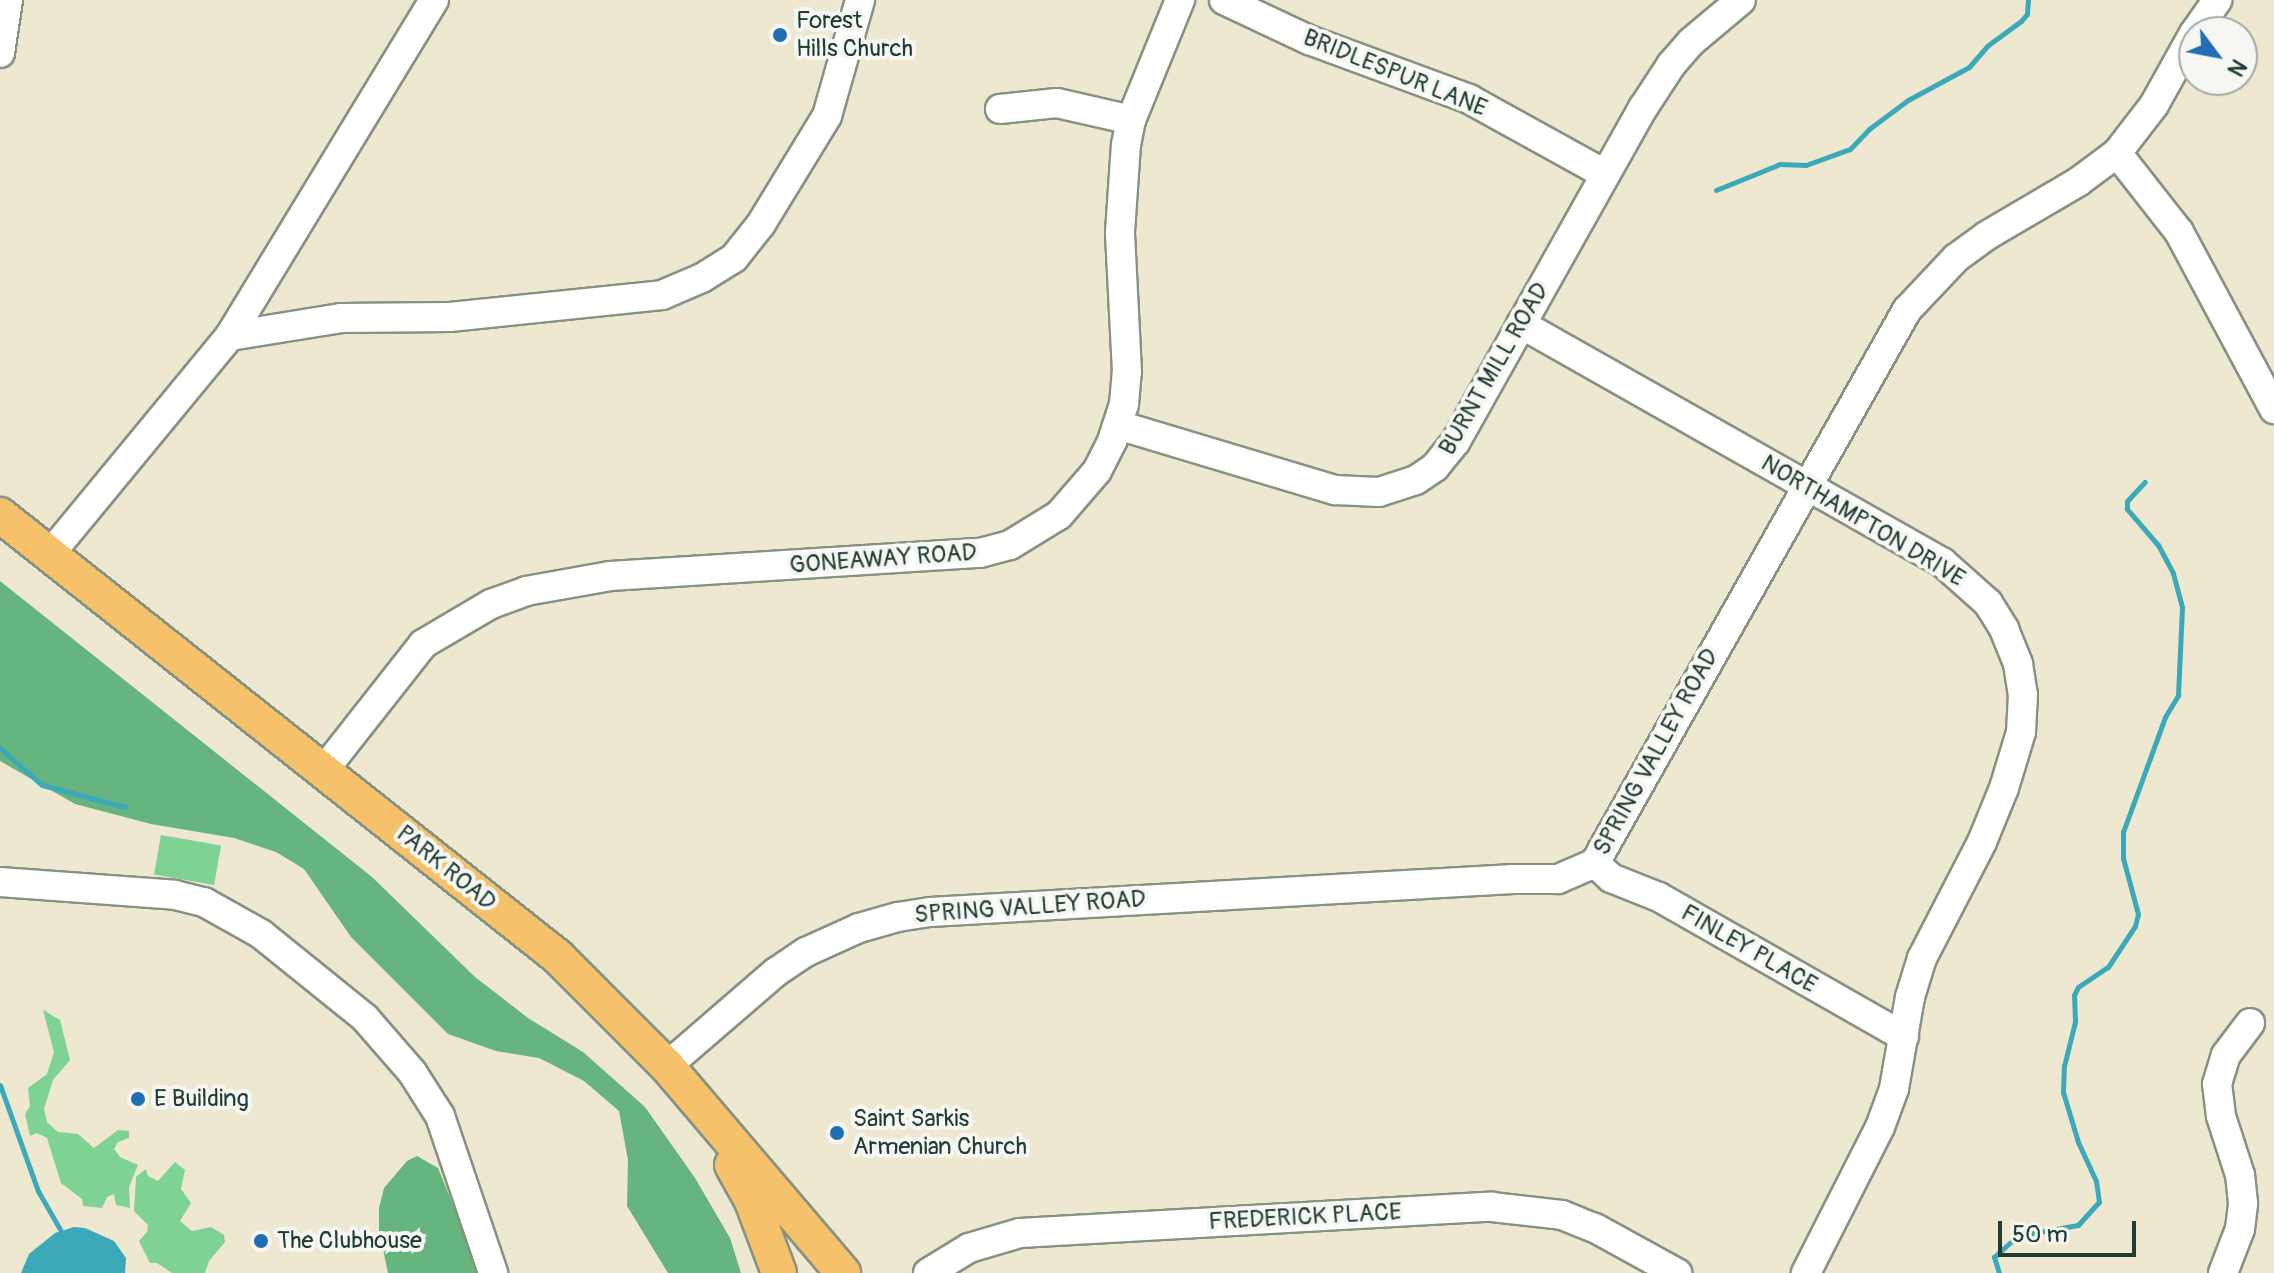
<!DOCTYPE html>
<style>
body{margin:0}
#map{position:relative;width:2274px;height:1273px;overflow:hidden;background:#eee8d0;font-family:Pangolin,sans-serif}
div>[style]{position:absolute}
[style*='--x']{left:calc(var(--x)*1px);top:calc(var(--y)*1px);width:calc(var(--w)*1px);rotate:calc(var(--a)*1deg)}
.green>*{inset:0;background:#7ed294;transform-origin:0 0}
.forest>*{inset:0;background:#66b47e}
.water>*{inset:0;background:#3ca9bb}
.stream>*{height:5px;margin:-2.5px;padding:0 2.5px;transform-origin:2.5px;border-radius:2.5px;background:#3ca9bb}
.roads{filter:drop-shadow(2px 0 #869282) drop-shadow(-2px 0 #869282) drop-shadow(0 2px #869282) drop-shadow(0 -2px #869282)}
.minor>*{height:28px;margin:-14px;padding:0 14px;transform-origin:14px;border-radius:14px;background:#fff}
.major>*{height:34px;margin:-17px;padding:0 17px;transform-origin:17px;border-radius:17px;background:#f5c16b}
.dots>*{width:22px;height:22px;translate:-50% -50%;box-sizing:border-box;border:4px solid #f6f6f2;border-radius:50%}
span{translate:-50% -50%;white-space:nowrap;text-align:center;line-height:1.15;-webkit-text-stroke:8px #f6f6f2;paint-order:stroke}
.poi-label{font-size:24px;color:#1f3d34}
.left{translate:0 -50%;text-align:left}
.street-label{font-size:24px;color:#1f3d34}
.north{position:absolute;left:2178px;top:16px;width:80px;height:80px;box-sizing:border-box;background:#f6f6f2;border:2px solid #a0aca6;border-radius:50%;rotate:122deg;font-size:22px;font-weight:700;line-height:32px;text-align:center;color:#1f3d34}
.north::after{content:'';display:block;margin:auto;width:28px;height:36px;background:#1f6fb2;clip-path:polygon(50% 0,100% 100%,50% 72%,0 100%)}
.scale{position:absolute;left:1998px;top:1221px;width:138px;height:36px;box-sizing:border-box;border:4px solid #1f3d34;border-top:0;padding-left:10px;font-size:24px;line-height:28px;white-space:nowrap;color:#1f3d34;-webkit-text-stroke:6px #f6f6f2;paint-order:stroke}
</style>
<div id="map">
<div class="green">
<div style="left:161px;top:835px;width:61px;height:40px;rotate:10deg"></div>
<div style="clip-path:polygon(43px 1010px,60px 1020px,70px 1060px,53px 1080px,44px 1109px,47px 1122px,58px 1132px,78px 1134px,94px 1148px,118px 1130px,129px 1131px,129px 1138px,118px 1142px,114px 1149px,120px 1157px,138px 1165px,129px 1187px,130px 1208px,116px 1205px,114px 1194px,107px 1197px,102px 1208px,83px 1206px,82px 1199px,61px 1183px,47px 1138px,37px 1133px,30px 1136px,25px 1114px,30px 1106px,28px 1088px,47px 1074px,54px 1052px)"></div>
<div style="clip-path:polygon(175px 1162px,185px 1170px,181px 1189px,191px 1203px,180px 1221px,192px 1231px,211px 1227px,224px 1235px,225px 1242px,209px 1261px,205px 1273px,172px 1273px,157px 1263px,150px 1263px,139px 1241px,147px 1232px,148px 1225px,134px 1211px,136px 1177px,146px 1169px,148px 1176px,158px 1181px)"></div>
</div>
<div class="forest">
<div style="clip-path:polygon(0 581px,372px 877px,475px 977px,528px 1018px,583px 1052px,645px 1107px,695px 1178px,730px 1238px,741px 1273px,668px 1273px,627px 1206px,628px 1160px,619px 1111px,584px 1081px,539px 1058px,496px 1051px,448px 1034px,351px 937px,304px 869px,276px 852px,234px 838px,151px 824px,75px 804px,0 761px)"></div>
<div style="clip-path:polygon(417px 1156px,438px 1168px,481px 1273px,388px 1273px,379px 1231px,379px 1208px,384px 1188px,407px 1161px)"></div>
</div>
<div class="water">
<div style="clip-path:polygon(74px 1227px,85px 1228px,114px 1241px,126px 1258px,125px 1273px,21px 1273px,29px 1254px,55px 1233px)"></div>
</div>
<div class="stream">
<div style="--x:1716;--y:190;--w:69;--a:-22.1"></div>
<div style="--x:1780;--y:164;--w:26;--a:2"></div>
<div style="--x:1806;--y:165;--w:47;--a:-20"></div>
<div style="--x:1850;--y:149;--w:28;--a:-46"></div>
<div style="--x:1869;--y:129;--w:49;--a:-36.6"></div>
<div style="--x:1908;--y:100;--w:69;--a:-28.4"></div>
<div style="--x:1969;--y:67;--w:28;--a:-49"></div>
<div style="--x:1987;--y:46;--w:42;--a:-36.3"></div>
<div style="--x:2021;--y:21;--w:9;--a:-49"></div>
<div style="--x:2027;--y:14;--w:14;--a:-86"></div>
<div style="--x:0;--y:748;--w:56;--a:41.4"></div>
<div style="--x:42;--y:785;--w:86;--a:14.8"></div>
<div style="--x:0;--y:1085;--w:113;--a:70.3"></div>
<div style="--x:38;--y:1191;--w:46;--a:60.1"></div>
<div style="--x:1999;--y:1273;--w:17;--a:-107"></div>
<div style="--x:1994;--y:1257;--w:31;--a:-42"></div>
<div style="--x:2017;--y:1236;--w:62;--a:-10.2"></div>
<div style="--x:2078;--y:1225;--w:31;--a:-48"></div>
<div style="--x:2099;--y:1202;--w:21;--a:-98"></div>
<div style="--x:2096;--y:1181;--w:43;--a:-114.8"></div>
<div style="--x:2078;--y:1142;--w:52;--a:-106.7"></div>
<div style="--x:2063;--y:1092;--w:26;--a:-88"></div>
<div style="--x:2064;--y:1066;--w:45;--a:-76"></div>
<div style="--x:2075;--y:1022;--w:27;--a:-92"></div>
<div style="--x:2074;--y:995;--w:9;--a:-63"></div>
<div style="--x:2078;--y:987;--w:36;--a:-34"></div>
<div style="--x:2108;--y:967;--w:49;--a:-56.6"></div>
<div style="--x:2135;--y:926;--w:12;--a:-76"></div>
<div style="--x:2138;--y:914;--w:58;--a:-105"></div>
<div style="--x:2123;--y:858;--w:26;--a:-90"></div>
<div style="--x:2123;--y:832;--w:122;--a:-69.9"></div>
<div style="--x:2165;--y:717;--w:26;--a:-59"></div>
<div style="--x:2178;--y:695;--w:88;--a:-87.4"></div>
<div style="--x:2182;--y:607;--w:35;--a:-105"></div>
<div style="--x:2173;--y:573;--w:32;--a:-118"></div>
<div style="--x:2158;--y:545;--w:48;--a:-130.7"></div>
<div style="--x:2127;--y:509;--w:8;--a:-90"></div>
<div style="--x:2127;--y:501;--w:26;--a:-47"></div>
</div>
<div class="roads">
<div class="minor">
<div style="--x:434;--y:0;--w:393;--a:121.3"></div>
<div style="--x:230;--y:336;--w:112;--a:-9.2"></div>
<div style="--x:341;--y:318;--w:109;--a:-0.5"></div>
<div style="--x:450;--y:317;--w:213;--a:-5.9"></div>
<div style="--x:662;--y:295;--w:43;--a:-23"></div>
<div style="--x:702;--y:278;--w:38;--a:-32"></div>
<div style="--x:734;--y:258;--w:43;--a:-51.5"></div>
<div style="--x:761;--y:224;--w:127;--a:-58.6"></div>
<div style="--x:827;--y:116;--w:121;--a:-74.1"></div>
<div style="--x:1224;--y:0;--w:94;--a:25.2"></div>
<div style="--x:1309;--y:40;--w:171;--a:20.2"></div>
<div style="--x:1469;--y:99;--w:155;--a:28.9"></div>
<div style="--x:2195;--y:32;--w:39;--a:-55"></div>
<div style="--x:0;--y:53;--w:54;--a:-81.4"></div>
<div style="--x:1000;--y:109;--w:57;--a:-6"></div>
<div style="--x:1057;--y:103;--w:76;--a:12.9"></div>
<div style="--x:2117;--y:153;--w:100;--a:51.9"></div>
<div style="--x:2179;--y:232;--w:201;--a:61.8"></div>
<div style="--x:1521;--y:324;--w:484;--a:29.5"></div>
<div style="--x:1942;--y:562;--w:62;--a:41.7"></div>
<div style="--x:1988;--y:603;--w:31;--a:58"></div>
<div style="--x:2004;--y:629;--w:38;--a:68"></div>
<div style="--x:2018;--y:664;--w:30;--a:81"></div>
<div style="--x:2023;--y:694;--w:38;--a:93"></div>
<div style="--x:2021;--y:732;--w:59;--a:106.9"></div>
<div style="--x:2004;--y:788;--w:58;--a:112.2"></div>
<div style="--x:1982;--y:842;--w:131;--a:117.3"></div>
<div style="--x:1922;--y:958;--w:41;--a:107.1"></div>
<div style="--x:1910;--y:997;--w:93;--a:99.9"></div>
<div style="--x:1894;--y:1089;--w:40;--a:110.2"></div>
<div style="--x:1880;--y:1127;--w:164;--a:116.9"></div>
<div style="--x:1118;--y:425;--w:227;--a:16.7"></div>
<div style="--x:1335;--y:490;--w:44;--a:2.6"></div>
<div style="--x:1379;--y:492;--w:39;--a:-18"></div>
<div style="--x:1416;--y:480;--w:23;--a:-34"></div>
<div style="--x:1435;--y:467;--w:33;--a:-51"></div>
<div style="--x:1456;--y:441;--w:382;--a:-60.7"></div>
<div style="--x:1643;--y:108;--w:51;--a:-56.9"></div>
<div style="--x:1671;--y:65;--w:30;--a:-49"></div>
<div style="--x:1691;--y:42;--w:65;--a:-40"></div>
<div style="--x:50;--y:554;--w:283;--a:-50.5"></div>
<div style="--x:324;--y:770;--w:160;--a:-51.8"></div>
<div style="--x:423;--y:644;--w:79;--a:-30.5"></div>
<div style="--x:491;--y:604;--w:37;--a:-20"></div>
<div style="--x:526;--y:591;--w:85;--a:-10.1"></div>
<div style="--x:610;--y:576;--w:371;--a:-3.6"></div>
<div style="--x:980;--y:553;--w:31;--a:-15"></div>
<div style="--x:1010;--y:545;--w:57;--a:-31.5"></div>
<div style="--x:1059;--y:515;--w:58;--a:-49.2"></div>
<div style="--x:1097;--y:471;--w:34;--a:-63"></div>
<div style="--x:1112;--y:441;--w:39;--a:-72"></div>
<div style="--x:1124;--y:404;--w:32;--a:-85"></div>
<div style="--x:1127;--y:372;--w:140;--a:-92.9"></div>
<div style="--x:1120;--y:232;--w:87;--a:-86.1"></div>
<div style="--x:1126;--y:145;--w:25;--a:-79"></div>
<div style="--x:1131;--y:120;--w:130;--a:-67.8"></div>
<div style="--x:1595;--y:863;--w:22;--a:43"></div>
<div style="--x:1611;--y:878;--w:52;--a:21.6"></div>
<div style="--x:1659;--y:897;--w:282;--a:29.7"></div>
<div style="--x:0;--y:882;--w:175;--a:4.2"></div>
<div style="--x:175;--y:895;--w:30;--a:14"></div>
<div style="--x:204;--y:902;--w:65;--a:29.3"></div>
<div style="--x:261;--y:934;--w:134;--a:38.9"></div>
<div style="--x:365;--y:1018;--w:72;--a:49"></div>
<div style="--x:412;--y:1072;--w:52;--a:57.5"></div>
<div style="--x:440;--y:1116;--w:166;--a:71.3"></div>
<div style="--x:667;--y:1066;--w:144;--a:-40.8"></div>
<div style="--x:776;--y:972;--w:36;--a:-34"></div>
<div style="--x:806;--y:952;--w:58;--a:-24.4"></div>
<div style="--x:859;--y:928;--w:41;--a:-15.8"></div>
<div style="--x:898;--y:917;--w:32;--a:-9"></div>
<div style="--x:930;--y:912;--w:584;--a:-3.24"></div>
<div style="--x:1513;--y:879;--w:45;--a:0"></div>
<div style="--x:1558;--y:879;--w:40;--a:-23.4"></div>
<div style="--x:1595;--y:863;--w:635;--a:-60.57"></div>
<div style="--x:1907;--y:310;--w:71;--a:-46.7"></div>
<div style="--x:1956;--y:258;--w:37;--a:-36"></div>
<div style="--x:1986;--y:236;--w:107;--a:-30.4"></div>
<div style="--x:2078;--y:182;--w:49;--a:-36.6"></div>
<div style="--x:2117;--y:153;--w:61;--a:-52.4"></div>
<div style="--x:2154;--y:105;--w:82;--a:-60.9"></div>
<div style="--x:928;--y:1273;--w:48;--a:-31.4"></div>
<div style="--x:969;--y:1248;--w:53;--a:-16.4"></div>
<div style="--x:1020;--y:1233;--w:473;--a:-3.2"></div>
<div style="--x:1492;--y:1207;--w:70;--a:6.5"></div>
<div style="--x:1562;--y:1215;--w:35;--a:22"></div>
<div style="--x:1595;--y:1228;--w:94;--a:28.8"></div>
<div style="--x:2223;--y:1273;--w:47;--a:-68.9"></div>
<div style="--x:2240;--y:1229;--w:26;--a:-83"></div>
<div style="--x:2243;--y:1203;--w:28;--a:-96"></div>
<div style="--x:2240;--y:1175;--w:62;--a:-107.9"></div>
<div style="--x:2221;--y:1116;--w:32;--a:-97"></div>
<div style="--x:2217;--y:1084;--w:30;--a:-73"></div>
<div style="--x:2226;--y:1055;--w:40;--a:-53"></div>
</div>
<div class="major">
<div style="--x:0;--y:515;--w:712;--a:38.38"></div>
<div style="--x:558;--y:957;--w:154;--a:45"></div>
<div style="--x:667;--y:1066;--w:272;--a:49.6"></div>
<div style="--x:732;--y:1165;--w:41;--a:60.9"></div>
<div style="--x:752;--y:1201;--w:77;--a:69.4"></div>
</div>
</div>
<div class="dots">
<div style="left:780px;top:35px;background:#1f6fb2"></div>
<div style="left:138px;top:1099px;background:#1f6fb2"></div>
<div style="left:837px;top:1133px;background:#1f6fb2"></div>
<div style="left:261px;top:1241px;background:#1f6fb2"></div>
</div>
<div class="poi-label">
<span class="left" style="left:796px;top:35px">Forest<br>Hills Church</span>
<span class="left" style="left:154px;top:1099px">E Building</span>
<span class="left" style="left:853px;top:1133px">Saint Sarkis<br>Armenian Church</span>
<span class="left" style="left:277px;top:1241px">The Clubhouse</span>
</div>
<div class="street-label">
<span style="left:1395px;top:73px;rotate:22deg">BRIDLESPUR LANE</span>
<span style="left:1494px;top:369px;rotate:-60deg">BURNT MILL ROAD</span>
<span style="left:1863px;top:521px;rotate:31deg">NORTHAMPTON DRIVE</span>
<span style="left:883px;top:559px;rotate:-4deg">GONEAWAY ROAD</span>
<span style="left:1656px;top:752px;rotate:-61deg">SPRING VALLEY ROAD</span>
<span style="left:446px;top:868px;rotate:39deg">PARK ROAD</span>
<span style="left:1030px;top:907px;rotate:-4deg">SPRING VALLEY ROAD</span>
<span style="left:1749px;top:949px;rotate:30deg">FINLEY PLACE</span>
<span style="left:1305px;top:1217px;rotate:-3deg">FREDERICK PLACE</span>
</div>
<div class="north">N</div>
<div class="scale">50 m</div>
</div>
